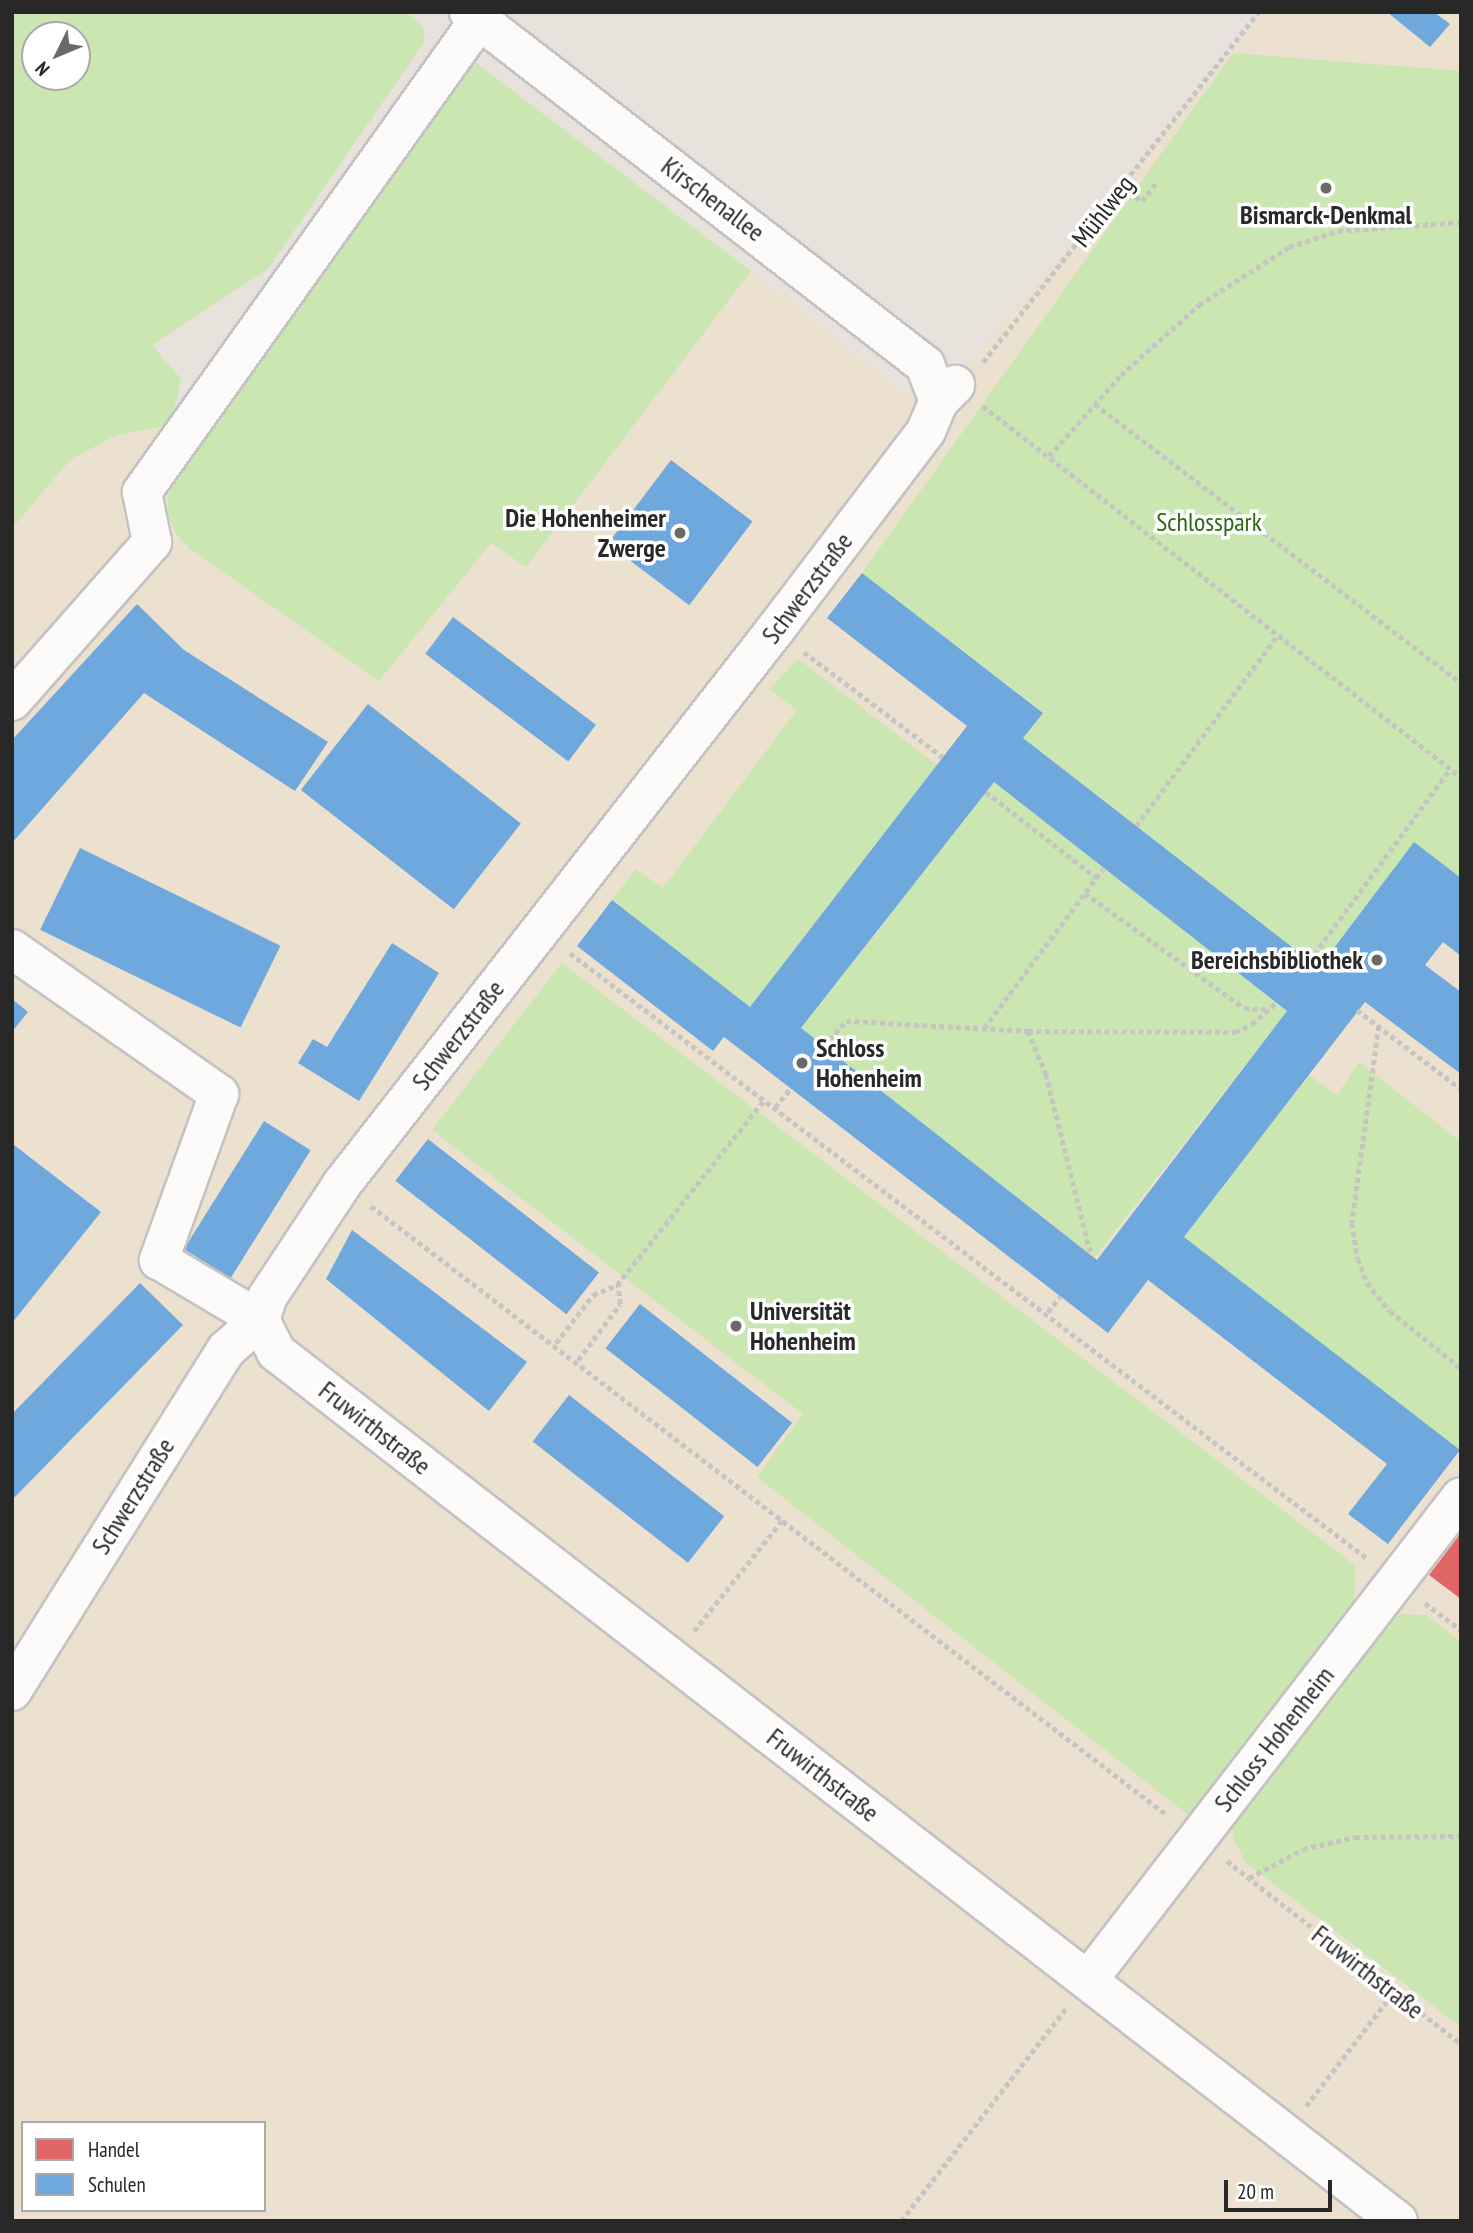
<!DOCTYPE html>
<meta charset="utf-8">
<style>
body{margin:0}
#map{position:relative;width:1473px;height:2233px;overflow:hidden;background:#e8e2dc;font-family:"PT Sans Narrow",sans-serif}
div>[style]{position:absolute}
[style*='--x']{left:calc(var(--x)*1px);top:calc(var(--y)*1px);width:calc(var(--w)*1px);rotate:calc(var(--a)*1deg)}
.education>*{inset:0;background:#ece1cf}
.green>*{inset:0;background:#cae6b1;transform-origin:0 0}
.shops>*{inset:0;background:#e06666}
.schools>*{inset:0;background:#6fa8dc;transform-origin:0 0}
.path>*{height:4.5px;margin-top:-2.25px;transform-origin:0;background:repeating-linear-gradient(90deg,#c6c5c4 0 5px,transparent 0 8.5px)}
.roads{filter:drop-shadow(2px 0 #c4c2c3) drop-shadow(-2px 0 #c4c2c3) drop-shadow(0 2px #c4c2c3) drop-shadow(0 -2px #c4c2c3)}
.minor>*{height:38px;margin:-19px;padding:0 19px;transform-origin:19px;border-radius:19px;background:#fcfbfa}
.dots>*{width:19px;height:19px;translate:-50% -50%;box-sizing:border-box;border:4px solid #fff;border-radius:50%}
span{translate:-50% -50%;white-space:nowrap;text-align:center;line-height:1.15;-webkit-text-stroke:7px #fff;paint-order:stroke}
.street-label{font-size:26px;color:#282828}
.poi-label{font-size:26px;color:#282828;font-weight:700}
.right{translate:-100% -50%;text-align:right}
.left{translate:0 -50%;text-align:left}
.park-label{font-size:26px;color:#2a6b12}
.frame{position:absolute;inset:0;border:14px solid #282828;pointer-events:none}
.legend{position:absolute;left:21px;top:2121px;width:245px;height:91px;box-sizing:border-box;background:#fff;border:2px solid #a9a9a9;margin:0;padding:9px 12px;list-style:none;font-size:21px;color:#282828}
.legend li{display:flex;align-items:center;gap:14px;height:35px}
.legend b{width:35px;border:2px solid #a9a9a9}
.north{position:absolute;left:21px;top:21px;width:70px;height:70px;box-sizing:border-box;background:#fff;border:2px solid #a9a9a9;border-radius:50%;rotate:227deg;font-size:19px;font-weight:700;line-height:28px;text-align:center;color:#282828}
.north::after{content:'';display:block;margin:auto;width:24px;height:32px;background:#6b6967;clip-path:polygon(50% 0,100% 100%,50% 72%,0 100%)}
.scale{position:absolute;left:1224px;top:2180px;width:108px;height:32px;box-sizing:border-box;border:4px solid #282828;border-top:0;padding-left:9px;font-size:21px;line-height:24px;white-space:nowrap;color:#282828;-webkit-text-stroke:5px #fff;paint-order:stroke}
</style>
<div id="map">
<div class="education">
<div style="clip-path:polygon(evenodd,1264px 12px,1461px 12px,1461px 2221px,12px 2221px,12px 528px,71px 459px,117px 435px,216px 417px,472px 60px,751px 271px,905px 394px,938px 401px,1264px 12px,23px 2123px,264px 2123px,264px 2210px,23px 2210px,23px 2123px)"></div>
</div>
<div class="green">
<div style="clip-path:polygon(evenodd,12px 12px,406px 12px,423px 27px,425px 41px,268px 269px,152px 345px,181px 379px,171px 425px,117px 435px,71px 459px,12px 528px,12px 12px,35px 35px,77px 35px,77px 77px,35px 77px,35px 35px)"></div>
<div style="clip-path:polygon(1233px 53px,1461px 71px,1461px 878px,1414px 843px,1319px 968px,1023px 738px,1043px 712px,862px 573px)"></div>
<div style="clip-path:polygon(472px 60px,751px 271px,526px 567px,491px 543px,379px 681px,190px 549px,176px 534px,168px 514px,168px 495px,216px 417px)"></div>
<div style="clip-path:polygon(798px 659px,937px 765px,750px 1007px,612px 900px,636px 869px,663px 888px,797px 710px,769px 689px)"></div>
<div style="left:994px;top:782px;width:372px;height:313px;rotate:38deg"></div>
<div style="clip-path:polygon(562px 963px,1355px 1565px,1355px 1605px,1196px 1821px,757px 1477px,803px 1414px,432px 1130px)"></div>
<div style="clip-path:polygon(1359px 1062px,1461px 1142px,1461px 1451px,1184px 1237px,1309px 1075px,1337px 1095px)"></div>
<div style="clip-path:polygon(1404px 1614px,1426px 1615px,1461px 1642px,1461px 2027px,1245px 1862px,1234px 1839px,1231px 1817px,1384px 1621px)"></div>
</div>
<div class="shops">
<div style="clip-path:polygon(1461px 1533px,1461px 1599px,1429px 1575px)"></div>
</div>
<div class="schools">
<div style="clip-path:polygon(1387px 12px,1434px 12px,1450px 24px,1430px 47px)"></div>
<div style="left:671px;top:460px;width:102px;height:105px;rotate:37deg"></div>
<div style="clip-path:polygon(evenodd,862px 573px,1043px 713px,1023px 738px,1319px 968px,1414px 842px,1461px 878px,1461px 956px,1443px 942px,1425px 965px,1461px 992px,1461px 1074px,1365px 1002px,1184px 1237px,1460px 1450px,1388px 1544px,1348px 1514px,1387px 1464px,1148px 1280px,1108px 1333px,724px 1037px,713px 1051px,577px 946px,612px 900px,750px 1007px,967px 726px,827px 618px,862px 573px,994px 782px,1287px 1011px,1097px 1260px,801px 1028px,994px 782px)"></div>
<div style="clip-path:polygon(137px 604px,184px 650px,328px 742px,295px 791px,144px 693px,12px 843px,12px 740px)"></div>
<div style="left:453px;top:617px;width:179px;height:46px;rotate:37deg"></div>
<div style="left:368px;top:704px;width:194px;height:109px;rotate:38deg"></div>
<div style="left:80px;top:848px;width:223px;height:91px;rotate:26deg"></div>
<div style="clip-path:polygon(392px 943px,439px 973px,359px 1101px,298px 1063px,313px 1039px,327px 1047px)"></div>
<div style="clip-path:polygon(12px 999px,28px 1012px,12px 1032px)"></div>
<div style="left:264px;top:1121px;width:55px;height:151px;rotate:32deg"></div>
<div style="left:428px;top:1139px;width:217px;height:53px;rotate:38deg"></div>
<div style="clip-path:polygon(14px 1145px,101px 1212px,12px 1323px,12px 1147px)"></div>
<div style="clip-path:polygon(352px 1230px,527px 1362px,489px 1411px,326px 1279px)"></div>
<div style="clip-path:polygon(140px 1283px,183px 1325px,12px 1500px,12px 1414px)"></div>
<div style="left:640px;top:1304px;width:193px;height:56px;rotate:38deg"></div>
<div style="left:569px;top:1395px;width:197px;height:59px;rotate:38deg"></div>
</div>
<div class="path">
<div style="--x:1122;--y:186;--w:25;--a:37"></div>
<div style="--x:1142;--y:201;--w:23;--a:-52"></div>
<div style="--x:983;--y:362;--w:445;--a:-51.8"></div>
<div style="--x:1095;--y:404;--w:460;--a:37.3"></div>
<div style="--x:983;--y:406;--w:605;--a:37.82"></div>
<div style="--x:1049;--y:456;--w:108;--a:-48.4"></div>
<div style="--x:1121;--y:375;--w:105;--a:-41.9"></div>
<div style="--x:1199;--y:305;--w:107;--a:-32.8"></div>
<div style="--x:1289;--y:247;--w:52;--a:-18.1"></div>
<div style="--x:1338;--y:231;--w:123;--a:-4.2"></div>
<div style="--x:804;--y:652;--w:174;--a:37.1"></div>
<div style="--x:986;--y:792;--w:140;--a:37.8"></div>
<div style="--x:1136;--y:826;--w:237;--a:-53.4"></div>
<div style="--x:1085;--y:893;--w:196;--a:35.9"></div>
<div style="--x:1244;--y:1008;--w:26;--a:4"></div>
<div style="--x:570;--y:953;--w:1002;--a:37.21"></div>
<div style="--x:1309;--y:961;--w:238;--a:-53.7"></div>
<div style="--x:1357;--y:1010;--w:131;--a:37.2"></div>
<div style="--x:1379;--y:1026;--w:199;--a:97.8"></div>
<div style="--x:1352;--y:1223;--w:36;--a:81"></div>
<div style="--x:1358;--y:1259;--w:26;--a:69"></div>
<div style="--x:1367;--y:1283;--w:36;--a:51"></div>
<div style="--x:1390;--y:1311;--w:91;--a:38.8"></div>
<div style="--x:984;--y:1028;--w:199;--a:-53.2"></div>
<div style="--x:1028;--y:1031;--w:47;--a:67.3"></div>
<div style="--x:1046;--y:1074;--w:187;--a:76"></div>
<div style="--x:824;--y:1046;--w:33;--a:-49"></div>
<div style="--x:846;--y:1021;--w:182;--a:3.1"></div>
<div style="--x:1028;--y:1031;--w:207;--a:0.3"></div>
<div style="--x:1235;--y:1032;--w:19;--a:-25"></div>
<div style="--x:1252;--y:1024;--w:32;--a:-41"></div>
<div style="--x:775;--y:1107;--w:25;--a:-50"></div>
<div style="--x:371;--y:1206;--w:1002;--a:37.42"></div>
<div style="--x:1048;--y:1312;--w:20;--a:-53"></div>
<div style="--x:556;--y:1343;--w:61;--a:-52.4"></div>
<div style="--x:593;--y:1295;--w:26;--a:-23"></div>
<div style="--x:617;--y:1285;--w:238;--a:-51.5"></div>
<div style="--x:578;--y:1360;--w:70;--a:-53.1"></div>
<div style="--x:620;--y:1304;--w:20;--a:-96"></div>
<div style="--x:1425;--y:1603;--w:45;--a:36.9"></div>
<div style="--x:694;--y:1631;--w:143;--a:-51.5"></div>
<div style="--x:1227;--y:1861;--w:297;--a:38"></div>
<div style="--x:1249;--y:1878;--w:61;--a:-28.2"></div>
<div style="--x:1303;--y:1849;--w:53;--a:-13"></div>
<div style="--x:1355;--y:1837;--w:106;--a:-0.5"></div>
<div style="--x:1306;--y:2106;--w:143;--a:-52.4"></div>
<div style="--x:901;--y:2221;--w:269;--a:-52.2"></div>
</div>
<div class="roads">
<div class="minor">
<div style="--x:469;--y:12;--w:577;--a:37.74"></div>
<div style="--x:925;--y:365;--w:39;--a:69"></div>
<div style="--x:12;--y:701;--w:212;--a:-48.6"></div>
<div style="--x:152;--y:542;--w:51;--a:-101.3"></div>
<div style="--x:142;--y:492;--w:580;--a:-54.47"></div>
<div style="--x:12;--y:949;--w:253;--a:35"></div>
<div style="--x:219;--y:1094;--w:177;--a:109.9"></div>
<div style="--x:159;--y:1260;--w:117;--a:30.7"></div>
<div style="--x:260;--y:1320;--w:36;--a:63"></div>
<div style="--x:276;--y:1352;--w:1419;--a:37.76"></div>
<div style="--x:12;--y:1691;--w:403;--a:-57.9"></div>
<div style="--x:226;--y:1350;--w:45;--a:-41.4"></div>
<div style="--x:260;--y:1320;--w:25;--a:-72"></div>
<div style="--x:268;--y:1296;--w:134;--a:-56.5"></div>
<div style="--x:342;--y:1184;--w:703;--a:-51.99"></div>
<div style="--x:775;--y:630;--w:250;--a:-52.8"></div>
<div style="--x:926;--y:431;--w:33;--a:-67"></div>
<div style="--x:939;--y:401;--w:23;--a:-45"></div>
<div style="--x:1088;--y:1980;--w:610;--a:-52.32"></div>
</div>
</div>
<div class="dots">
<div style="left:1326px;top:188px;background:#6b6967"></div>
<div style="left:680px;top:533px;background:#6b6967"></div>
<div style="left:1377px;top:960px;background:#6b6967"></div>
<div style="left:802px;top:1063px;background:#6b6967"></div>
<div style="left:736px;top:1326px;background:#6b6967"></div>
</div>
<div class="street-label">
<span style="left:713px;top:199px;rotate:37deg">Kirschenallee</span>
<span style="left:1103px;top:211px;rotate:-52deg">Mühlweg</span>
<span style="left:807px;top:588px;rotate:-53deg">Schwerzstraße</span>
<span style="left:458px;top:1035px;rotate:-52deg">Schwerzstraße</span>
<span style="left:375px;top:1428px;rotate:38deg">Fruwirthstraße</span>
<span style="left:133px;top:1496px;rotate:-58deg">Schwerzstraße</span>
<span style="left:1274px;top:1739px;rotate:-52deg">Schloss Hohenheim</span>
<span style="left:823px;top:1775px;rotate:38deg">Fruwirthstraße</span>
<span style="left:1368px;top:1972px;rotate:38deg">Fruwirthstraße</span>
</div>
<div class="poi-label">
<span style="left:1326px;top:215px">Bismarck-Denkmal</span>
<span class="right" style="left:666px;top:533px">Die Hohenheimer<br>Zwerge</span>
<span class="right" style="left:1363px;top:960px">Bereichsbibliothek</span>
<span class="left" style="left:816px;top:1063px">Schloss<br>Hohenheim</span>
<span class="left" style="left:750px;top:1326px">Universität<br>Hohenheim</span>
</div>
<div class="park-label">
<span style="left:1209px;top:522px">Schlosspark</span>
</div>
<div class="frame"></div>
<ul class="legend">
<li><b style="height:19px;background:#e06666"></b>Handel</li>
<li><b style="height:19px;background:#6fa8dc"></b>Schulen</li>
</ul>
<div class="north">N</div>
<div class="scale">20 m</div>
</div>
